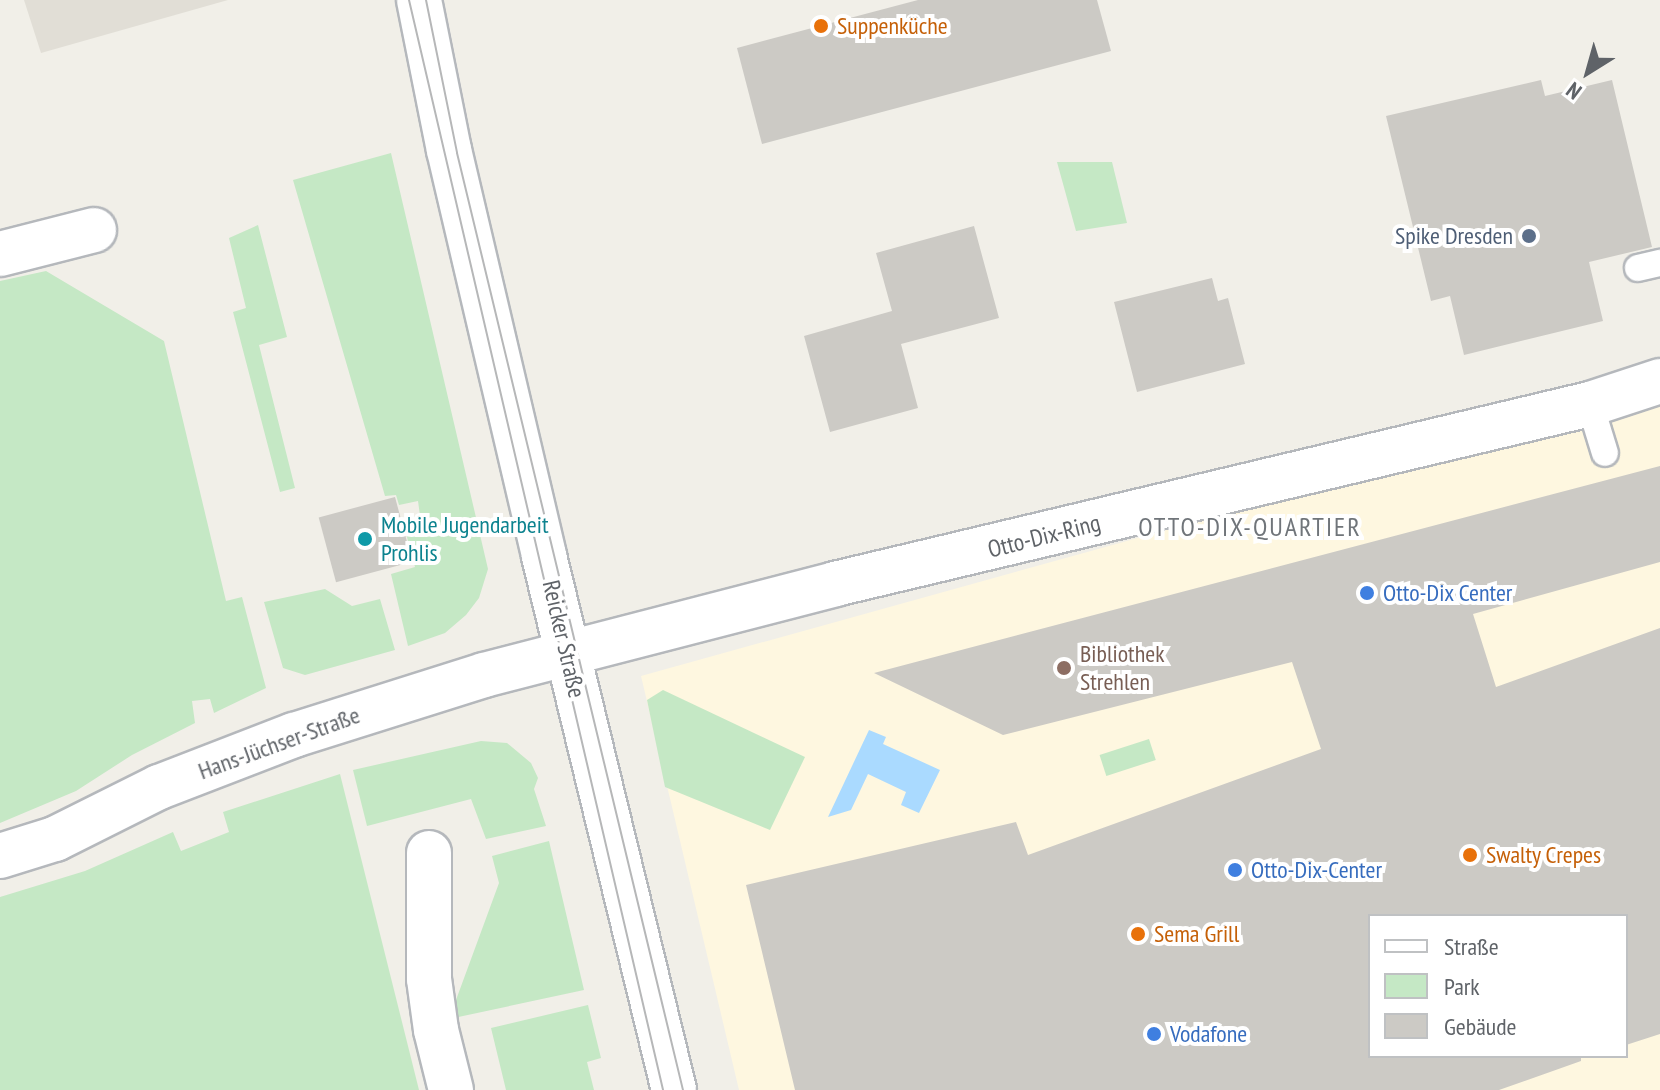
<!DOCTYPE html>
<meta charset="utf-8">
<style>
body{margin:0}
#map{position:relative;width:1660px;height:1090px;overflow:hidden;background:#f1efe8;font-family:"PT Sans Narrow",sans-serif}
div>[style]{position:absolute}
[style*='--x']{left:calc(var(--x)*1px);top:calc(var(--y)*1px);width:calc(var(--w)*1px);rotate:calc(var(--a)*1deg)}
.commercial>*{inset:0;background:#fef7e0}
.education>*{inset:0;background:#e1ded6}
.green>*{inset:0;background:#c5e8c5;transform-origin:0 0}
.water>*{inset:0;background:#aadaff}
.building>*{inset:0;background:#cccac5;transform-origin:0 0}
.roads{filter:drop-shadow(2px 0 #b5b8bc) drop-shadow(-2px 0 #b5b8bc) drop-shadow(0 2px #b5b8bc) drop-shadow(0 -2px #b5b8bc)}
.service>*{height:26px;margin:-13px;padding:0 13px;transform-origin:13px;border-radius:13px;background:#fff}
.minor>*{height:44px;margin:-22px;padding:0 22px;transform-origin:22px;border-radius:22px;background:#fff}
.tertiary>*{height:44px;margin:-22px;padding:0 22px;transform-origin:22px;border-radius:22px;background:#fff}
.tram>*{height:2px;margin:-1px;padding:0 1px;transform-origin:1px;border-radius:1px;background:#b6b7b8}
.dots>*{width:22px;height:22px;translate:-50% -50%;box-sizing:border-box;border:4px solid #fff;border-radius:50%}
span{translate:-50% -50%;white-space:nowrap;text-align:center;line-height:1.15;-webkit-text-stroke:8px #fff;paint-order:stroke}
.food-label{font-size:24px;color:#c56008}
.left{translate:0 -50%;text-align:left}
.service-label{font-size:24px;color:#4e5e75}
.right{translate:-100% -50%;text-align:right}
.culture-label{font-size:24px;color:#0d838f}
.street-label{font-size:24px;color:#5f6368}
.shop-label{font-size:24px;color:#366cbe}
.education-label{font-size:24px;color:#785e54}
.neighbourhood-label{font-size:26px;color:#70757a;letter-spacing:2px}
.legend{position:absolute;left:1368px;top:914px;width:260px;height:144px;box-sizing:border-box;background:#fff;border:2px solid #bfc1c3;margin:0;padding:10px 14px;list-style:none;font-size:24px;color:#5f6368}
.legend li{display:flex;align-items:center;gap:16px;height:40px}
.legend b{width:40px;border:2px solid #bfc1c3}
.north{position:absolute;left:1548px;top:32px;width:80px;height:80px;-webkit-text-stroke:6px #fff;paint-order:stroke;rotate:217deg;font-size:22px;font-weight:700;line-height:32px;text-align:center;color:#5f6368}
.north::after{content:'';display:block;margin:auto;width:28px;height:36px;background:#5f6368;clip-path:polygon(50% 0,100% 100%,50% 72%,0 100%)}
</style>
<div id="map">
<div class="commercial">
<div style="clip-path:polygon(evenodd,1660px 393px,1660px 1090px,739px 1090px,641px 676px,1660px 393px,1370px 916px,1626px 916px,1626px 1056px,1370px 1056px,1370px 916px)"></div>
</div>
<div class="education">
<div style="clip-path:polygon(24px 0,228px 0,41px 53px)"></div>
</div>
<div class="green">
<div style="clip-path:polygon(391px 153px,488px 569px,479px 598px,466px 615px,445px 633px,408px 646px,391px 574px,415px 567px,404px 526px,421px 523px,418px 501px,399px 505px,396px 495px,385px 496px,293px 180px)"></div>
<div style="clip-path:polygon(1057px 162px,1112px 162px,1127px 223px,1076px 231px)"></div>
<div style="clip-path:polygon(258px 225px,287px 337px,259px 345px,295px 488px,280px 492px,233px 312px,246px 308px,229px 238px)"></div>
<div style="clip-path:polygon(46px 271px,164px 341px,226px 601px,242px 597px,266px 688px,214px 713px,210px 699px,192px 701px,195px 723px,132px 755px,76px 791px,0 823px,0 281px)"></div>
<div style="clip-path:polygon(325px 589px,352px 606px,380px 599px,395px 650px,305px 675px,283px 668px,264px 602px)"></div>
<div style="clip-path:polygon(663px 690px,805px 757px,770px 830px,665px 787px,647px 700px)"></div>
<div style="left:1149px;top:739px;width:22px;height:52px;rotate:72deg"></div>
<div style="clip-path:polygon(481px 741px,507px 743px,531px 763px,538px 778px,534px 789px,546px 826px,486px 839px,471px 799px,367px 826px,353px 770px)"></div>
<div style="clip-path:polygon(340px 774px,419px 1090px,0 1090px,0 897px,85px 871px,173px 832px,181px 851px,229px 832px,223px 812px)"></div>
<div style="clip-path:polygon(549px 841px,584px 990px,449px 1019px,499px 883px,492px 856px)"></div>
<div style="clip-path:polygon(588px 1005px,601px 1058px,587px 1062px,594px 1090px,506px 1090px,491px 1028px)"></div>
</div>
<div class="water">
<div style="clip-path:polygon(869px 730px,886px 737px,883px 744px,940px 770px,919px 813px,901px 805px,906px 792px,868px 774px,851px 810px,828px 817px)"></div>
</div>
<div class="building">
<div style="clip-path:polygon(918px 0,1097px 0,1111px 51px,762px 144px,737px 48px)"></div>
<div style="clip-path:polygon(1541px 80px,1545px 96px,1612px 80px,1652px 247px,1589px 262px,1603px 321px,1464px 355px,1450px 296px,1431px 301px,1386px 116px)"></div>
<div style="clip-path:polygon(974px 226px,999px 318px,901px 344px,918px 408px,830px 432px,804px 336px,892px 311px,876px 253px)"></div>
<div style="clip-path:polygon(1212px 278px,1218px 301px,1228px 298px,1245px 364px,1137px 392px,1114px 302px)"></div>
<div style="clip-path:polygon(1660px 466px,1660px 562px,1473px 614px,1496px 687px,1660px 628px,1660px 1034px,1626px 1045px,1626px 916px,1370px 916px,1370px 1056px,1581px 1056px,1581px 1061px,1499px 1090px,795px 1090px,746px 885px,1016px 822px,1028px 855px,1321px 749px,1292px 662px,1003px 735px,874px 673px)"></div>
<div style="left:395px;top:497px;width:67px;height:79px;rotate:75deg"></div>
</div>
<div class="roads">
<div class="service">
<div style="--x:1638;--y:268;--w:23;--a:-13"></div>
<div style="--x:1590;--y:404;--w:51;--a:73"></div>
</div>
<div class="minor">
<div style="--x:0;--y:254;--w:97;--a:-14.3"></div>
<div style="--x:429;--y:853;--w:126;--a:90"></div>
<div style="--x:429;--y:979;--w:51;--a:82.2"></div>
<div style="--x:436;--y:1030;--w:62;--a:76"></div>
<div style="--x:0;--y:856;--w:58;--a:-17.2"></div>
<div style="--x:55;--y:839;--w:116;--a:-26.6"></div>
<div style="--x:159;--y:787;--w:145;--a:-21.1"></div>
<div style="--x:294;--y:735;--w:199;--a:-17.5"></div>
<div style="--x:484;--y:675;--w:363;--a:-14.5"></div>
<div style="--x:835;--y:584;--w:776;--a:-13.41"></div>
<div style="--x:1590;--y:404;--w:74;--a:-18.2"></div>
</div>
<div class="tertiary">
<div style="--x:419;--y:0;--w:153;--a:78.7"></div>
<div style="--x:449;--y:150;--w:417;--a:76.8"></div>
<div style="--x:544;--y:556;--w:550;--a:76.32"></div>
</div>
</div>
<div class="tram">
<div style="--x:409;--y:0;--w:1119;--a:76.88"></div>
<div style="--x:426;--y:0;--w:156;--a:78.5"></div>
<div style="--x:457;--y:153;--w:964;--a:76.44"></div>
</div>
<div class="dots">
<div style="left:821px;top:26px;background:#e8710a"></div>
<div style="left:1529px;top:236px;background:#5c6f8a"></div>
<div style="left:365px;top:539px;background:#0f9aa8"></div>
<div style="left:1367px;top:593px;background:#3f7fe0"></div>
<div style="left:1064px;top:668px;background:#8d6e63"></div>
<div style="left:1470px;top:855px;background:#e8710a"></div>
<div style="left:1235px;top:870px;background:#3f7fe0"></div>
<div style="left:1138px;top:934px;background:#e8710a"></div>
<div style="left:1154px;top:1034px;background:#3f7fe0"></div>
</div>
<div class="food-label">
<span class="left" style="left:837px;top:26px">Suppenküche</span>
<span class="left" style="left:1486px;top:855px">Swalty Crepes</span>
<span class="left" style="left:1154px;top:934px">Sema Grill</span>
</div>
<div class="service-label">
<span class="right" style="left:1513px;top:236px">Spike Dresden</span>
</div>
<div class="culture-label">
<span class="left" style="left:381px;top:539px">Mobile Jugendarbeit<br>Prohlis</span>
</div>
<div class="street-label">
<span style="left:1044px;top:536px;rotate:-14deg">Otto-Dix-Ring</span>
<span style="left:564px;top:639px;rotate:77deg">Reicker Straße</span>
<span style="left:279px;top:743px;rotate:-20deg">Hans-Jüchser-Straße</span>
</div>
<div class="shop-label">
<span class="left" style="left:1383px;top:593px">Otto-Dix Center</span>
<span class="left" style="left:1251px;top:870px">Otto-Dix-Center</span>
<span class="left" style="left:1170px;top:1034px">Vodafone</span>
</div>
<div class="education-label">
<span class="left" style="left:1080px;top:668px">Bibliothek<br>Strehlen</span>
</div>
<div class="neighbourhood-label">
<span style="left:1250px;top:527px">OTTO-DIX-QUARTIER</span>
</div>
<ul class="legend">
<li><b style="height:10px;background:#fff"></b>Straße</li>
<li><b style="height:22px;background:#c5e8c5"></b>Park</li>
<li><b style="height:22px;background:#cccac5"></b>Gebäude</li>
</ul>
<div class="north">N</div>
</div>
